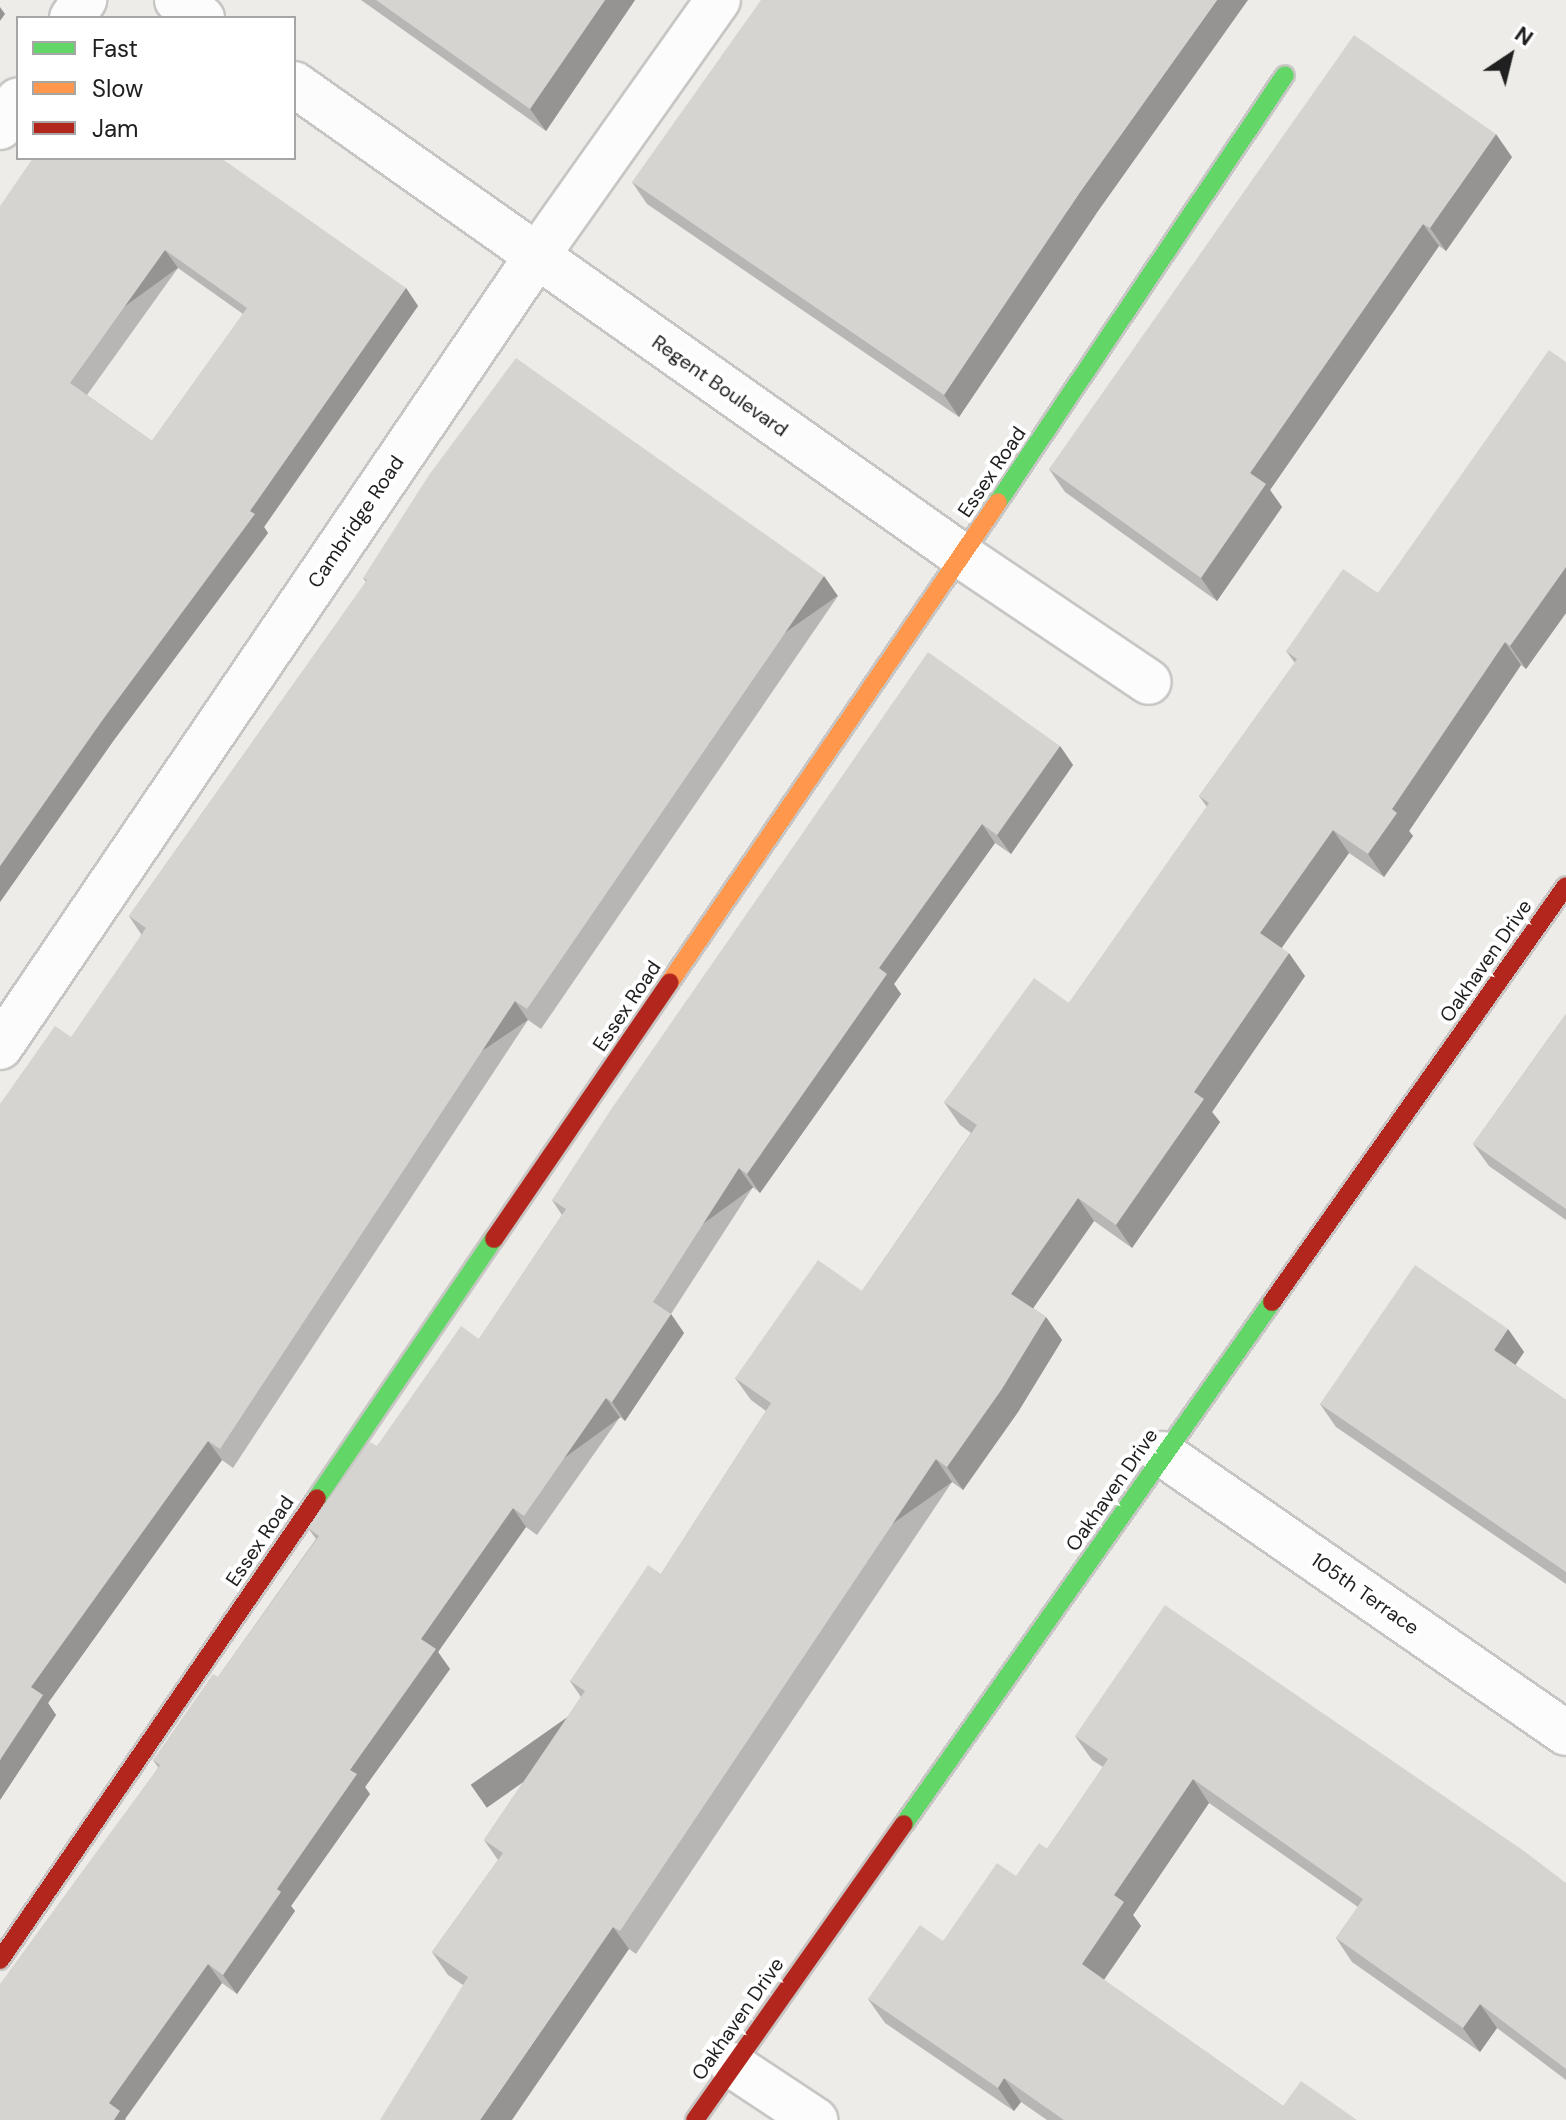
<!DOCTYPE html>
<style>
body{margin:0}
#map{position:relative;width:1566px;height:2120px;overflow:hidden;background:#eeece8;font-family:"DM Sans",sans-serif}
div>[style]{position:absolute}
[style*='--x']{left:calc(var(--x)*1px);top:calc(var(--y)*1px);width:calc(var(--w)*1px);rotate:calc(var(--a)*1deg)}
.roads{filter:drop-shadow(2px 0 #c7c6c4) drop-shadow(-2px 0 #c7c6c4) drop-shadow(0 2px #c7c6c4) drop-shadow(0 -2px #c7c6c4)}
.street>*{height:44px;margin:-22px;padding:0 22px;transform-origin:22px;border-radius:22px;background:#fcfcfc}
.fast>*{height:18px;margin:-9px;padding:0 9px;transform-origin:9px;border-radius:9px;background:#63d668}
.slow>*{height:18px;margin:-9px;padding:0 9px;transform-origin:9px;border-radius:9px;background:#ff974d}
.jam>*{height:18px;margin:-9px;padding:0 9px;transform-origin:9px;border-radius:9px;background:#b3261e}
.wall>*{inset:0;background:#b8b6b4}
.shaded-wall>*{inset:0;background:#969492;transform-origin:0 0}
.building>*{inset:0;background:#d6d4d1}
span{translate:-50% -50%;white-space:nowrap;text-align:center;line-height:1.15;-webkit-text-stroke:8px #fff;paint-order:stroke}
.street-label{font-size:20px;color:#202020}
.legend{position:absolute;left:16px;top:16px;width:280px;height:144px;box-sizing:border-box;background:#fff;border:2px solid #a6a6a6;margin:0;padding:10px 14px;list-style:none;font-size:24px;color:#202020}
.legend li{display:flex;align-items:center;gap:16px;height:40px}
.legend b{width:40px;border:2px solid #a6a6a6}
.north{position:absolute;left:1470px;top:16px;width:80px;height:80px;-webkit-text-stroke:6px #fff;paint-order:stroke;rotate:35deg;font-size:22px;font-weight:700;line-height:32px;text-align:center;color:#202020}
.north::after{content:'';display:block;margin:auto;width:28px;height:36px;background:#202020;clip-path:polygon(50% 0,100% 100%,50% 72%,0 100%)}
</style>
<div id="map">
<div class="roads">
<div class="street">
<div style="--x:177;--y:0;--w:31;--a:36"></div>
<div style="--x:72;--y:18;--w:22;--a:-56"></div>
<div style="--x:294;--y:84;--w:818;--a:35.24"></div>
<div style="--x:962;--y:556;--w:225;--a:34"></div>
<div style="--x:0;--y:127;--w:32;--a:-56"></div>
<div style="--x:0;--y:1047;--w:955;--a:-55.84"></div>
<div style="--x:536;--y:257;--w:315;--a:-54.7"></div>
<div style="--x:1163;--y:1454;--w:490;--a:34.7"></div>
<div style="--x:732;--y:2065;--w:100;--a:33.5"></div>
</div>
<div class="fast">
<div style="--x:998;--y:502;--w:514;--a:-56.09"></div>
<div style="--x:317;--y:1498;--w:314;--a:-55.7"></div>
<div style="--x:904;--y:1824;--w:639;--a:-54.82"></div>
</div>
<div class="slow">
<div style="--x:670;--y:982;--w:581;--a:-55.65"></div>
</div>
<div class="jam">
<div style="--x:494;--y:1239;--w:311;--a:-55.6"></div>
<div style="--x:1272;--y:1302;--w:509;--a:-54.75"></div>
<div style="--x:0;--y:1960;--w:560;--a:-55.54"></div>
<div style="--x:695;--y:2120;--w:362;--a:-54.8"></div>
</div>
</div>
<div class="wall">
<div style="clip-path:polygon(361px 0,635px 0,546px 131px)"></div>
<div style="clip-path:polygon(1512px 157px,1446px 251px,1439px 246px,1270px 490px,1282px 507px,1217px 601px,1065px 492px,1049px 469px)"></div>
<div style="clip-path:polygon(632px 182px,1096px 214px,959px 417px,647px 204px)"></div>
<div style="clip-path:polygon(evenodd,0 206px,406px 288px,418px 306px,264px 527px,268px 533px,114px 740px,0 902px,0 206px,178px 268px,243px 314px,152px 441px,87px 395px,178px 268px)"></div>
<div style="clip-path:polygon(1566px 362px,1566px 613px,1526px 669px,1521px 665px,1409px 831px,1413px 836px,1384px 877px,1349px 853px,1281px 947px,1305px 976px,1212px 1112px,1220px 1122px,1132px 1248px,1094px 1221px,1033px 1308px,1046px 1317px,1062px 1340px,1018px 1412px,963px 1490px,952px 1482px,636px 1954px,629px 1949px,463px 1985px,448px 1975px,432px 1952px,498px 1860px,484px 1840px,581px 1697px,570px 1681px,661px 1574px,766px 1411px,751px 1400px,735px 1378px,862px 1291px,971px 1133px,960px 1125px,944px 1102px,1069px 1003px,1207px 807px,1199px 796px,1295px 663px,1286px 651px,1378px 593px)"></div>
<div style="clip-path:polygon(363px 578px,838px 596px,541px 1029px,528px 1020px,233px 1468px,222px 1460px,48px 1703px,56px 1715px,0 1800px,141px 934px,129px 916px,366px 582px)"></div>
<div style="clip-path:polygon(1060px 746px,1073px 765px,1011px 854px,995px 843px,894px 984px,901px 994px,760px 1193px,753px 1187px,671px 1314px,684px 1333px,625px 1421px,620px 1417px,537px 1535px,526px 1527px,438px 1652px,450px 1669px,365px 1787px,370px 1794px,291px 1906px,295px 1911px,237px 1994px,222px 1983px,125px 2119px,0 2120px,158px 1767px,153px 1760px,218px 1677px,316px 1539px,308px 1528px,377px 1446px,479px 1339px,562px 1215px,552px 1200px)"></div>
<div style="clip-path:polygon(1566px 1014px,1566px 1220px,1489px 1166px,1473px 1144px)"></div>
<div style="clip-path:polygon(1508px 1329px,1524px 1352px,1515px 1365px,1566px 1400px,1566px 1584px,1336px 1427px,1320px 1404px)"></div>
<div style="clip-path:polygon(1075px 1736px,1566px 1883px,1566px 2080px,1497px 2028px,1480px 2052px,1352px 1962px,1336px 1938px,1358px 1907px,1209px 1803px,1133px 1915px,1141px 1926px,1104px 1980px,1283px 2106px,1357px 2120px,1047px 2120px,1021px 2102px,1014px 2111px,885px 2023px,868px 1999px,943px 1941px,1047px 1849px,1103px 1767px,1092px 1760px)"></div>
</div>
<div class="shaded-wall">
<div style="clip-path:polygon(605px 0,635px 0,546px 131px,530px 109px)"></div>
<div style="clip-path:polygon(1217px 0,1248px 0,1096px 214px,959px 417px,944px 395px,1080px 192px)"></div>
<div style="clip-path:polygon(0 7px,5px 14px,0 21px)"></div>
<div style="clip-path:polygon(1496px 134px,1512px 157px,1446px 251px,1430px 228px)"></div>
<div style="clip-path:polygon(1423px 224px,1439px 246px,1270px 490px,1282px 507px,1217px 601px,1201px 578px,1250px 473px)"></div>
<div style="left:165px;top:250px;width:22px;height:163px;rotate:54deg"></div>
<div style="clip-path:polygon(406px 288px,418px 306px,264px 527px,268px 533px,114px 740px,0 902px,0 866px)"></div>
<div style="clip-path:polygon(1566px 567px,1566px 613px,1526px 669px,1510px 646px)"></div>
<div style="left:824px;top:576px;width:24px;height:525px;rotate:55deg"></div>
<div style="clip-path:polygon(1505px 642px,1521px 665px,1409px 831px,1413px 836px,1384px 877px,1368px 854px,1392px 809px)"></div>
<div style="clip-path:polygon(1060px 746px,1073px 765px,1011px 854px,997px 835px)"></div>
<div style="clip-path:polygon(982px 824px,995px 843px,894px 984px,901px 994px,760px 1193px,747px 1174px,879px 968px)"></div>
<div style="clip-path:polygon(1333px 830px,1349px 853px,1276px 956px,1260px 933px)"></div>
<div style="clip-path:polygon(1289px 953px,1305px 976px,1212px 1112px,1220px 1122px,1132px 1248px,1116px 1225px,1194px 1092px)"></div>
<div style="left:515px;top:1001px;width:23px;height:536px;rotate:56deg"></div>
<div style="left:739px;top:1168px;width:24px;height:159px;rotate:54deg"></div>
<div style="clip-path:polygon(1078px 1198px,1094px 1221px,1027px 1317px,1011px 1294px)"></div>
<div style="clip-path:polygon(671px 1314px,684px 1333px,625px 1421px,612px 1402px)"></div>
<div style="clip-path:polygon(1046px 1317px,1062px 1340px,1018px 1412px,963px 1490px,947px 1467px)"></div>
<div style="clip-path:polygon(1508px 1329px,1524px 1352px,1510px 1373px,1494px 1350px)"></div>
<div style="left:606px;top:1398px;width:24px;height:144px;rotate:54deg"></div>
<div style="clip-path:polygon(208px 1441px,222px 1460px,48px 1703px,56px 1715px,0 1800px,0 1760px,31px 1687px)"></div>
<div style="left:936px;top:1459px;width:28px;height:568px;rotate:55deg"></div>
<div style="clip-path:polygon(513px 1508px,526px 1527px,438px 1652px,450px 1669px,365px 1787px,370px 1794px,291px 1906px,295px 1911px,237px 1994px,223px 1975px,350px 1770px,421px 1639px)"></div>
<div style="clip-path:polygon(1193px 1779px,1209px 1803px,1133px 1915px,1141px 1926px,1098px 1988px,1082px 1964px,1114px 1895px)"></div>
<div style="clip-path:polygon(613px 1927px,629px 1949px,512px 2120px,480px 2120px)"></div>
<div style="clip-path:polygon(208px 1964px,222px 1983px,125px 2119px,126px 2120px,114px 2120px,109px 2103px)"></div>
<div style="clip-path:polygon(1480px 2004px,1497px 2028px,1480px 2052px,1463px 2028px)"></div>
<div style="clip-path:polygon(1004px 2078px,1021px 2102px,1014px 2111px,998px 2088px)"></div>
</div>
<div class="building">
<div style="clip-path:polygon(376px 0,605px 0,530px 109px)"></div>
<div style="clip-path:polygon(761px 0,1217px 0,1080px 192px,944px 395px,632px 182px)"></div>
<div style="clip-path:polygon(1354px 35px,1496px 134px,1430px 228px,1423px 224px,1250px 473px,1266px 484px,1201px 578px,1049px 469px)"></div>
<div style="clip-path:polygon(evenodd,33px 158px,221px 158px,406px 288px,250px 511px,255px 514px,101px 722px,0 866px,0 206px,33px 158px,165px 250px,247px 308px,152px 441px,70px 383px,165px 250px)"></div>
<div style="clip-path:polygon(1549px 350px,1566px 362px,1566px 567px,1510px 646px,1505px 642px,1392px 809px,1397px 813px,1368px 854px,1333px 830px,1260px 933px,1289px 953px,1194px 1092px,1204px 1099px,1116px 1225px,1078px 1198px,1011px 1294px,1046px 1317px,1002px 1389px,947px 1467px,936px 1459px,620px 1931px,613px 1927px,480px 2120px,380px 2120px,468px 1977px,432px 1952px,503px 1853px,484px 1840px,585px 1691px,570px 1681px,648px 1565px,661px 1574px,771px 1403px,735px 1378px,818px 1260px,862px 1291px,977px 1125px,944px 1102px,1034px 978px,1069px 1003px,1209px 803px,1199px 796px,1297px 659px,1286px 651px,1343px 569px,1378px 593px)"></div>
<div style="clip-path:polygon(516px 358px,824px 576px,527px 1009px,515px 1001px,220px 1449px,208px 1441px,31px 1687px,43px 1695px,0 1760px,0 1104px,55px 1026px,71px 1037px,146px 928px,129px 916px,367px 580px,363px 578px,429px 475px)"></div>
<div style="clip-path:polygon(928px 652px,1060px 746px,997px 835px,982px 824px,879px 968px,887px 974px,747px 1174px,739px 1168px,653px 1302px,671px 1314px,612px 1402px,606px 1398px,524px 1516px,513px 1508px,421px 1639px,436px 1649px,350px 1770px,357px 1774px,277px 1889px,281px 1892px,223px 1975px,208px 1964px,109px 2103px,120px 2111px,114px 2120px,0 2120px,0 1984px,160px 1765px,153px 1760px,213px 1674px,218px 1677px,319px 1536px,308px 1528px,370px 1442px,377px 1446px,461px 1326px,479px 1339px,566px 1209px,552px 1200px,610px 1111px)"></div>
<div style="clip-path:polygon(1566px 1014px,1566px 1209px,1473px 1144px)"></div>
<div style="clip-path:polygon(1415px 1265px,1508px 1329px,1494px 1350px,1566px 1400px,1566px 1572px,1320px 1404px)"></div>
<div style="clip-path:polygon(1165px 1605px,1524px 1851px,1566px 1883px,1566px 2069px,1480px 2004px,1463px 2028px,1336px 1938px,1363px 1899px,1193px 1779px,1114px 1895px,1124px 1902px,1082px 1964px,1283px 2106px,1301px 2081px,1357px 2120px,1064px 2120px,1004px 2078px,998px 2088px,868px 1999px,920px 1925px,943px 1941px,997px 1863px,1016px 1876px,1039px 1843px,1047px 1849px,1108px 1759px,1075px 1736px)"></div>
</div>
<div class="street-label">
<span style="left:720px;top:386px;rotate:35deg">Regent Boulevard</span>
<span style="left:992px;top:472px;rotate:-56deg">Essex Road</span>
<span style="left:356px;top:522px;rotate:-56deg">Cambridge Road</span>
<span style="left:1486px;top:961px;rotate:-55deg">Oakhaven Drive</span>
<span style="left:627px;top:1006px;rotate:-56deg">Essex Road</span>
<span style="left:1112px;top:1490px;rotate:-55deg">Oakhaven Drive</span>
<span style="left:260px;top:1541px;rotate:-56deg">Essex Road</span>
<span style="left:1365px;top:1594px;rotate:35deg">105th Terrace</span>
<span style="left:738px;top:2019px;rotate:-55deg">Oakhaven Drive</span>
</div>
<ul class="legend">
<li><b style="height:10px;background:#63d668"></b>Fast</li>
<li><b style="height:10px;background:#ff974d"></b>Slow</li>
<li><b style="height:10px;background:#b3261e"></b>Jam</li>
</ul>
<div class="north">N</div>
</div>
